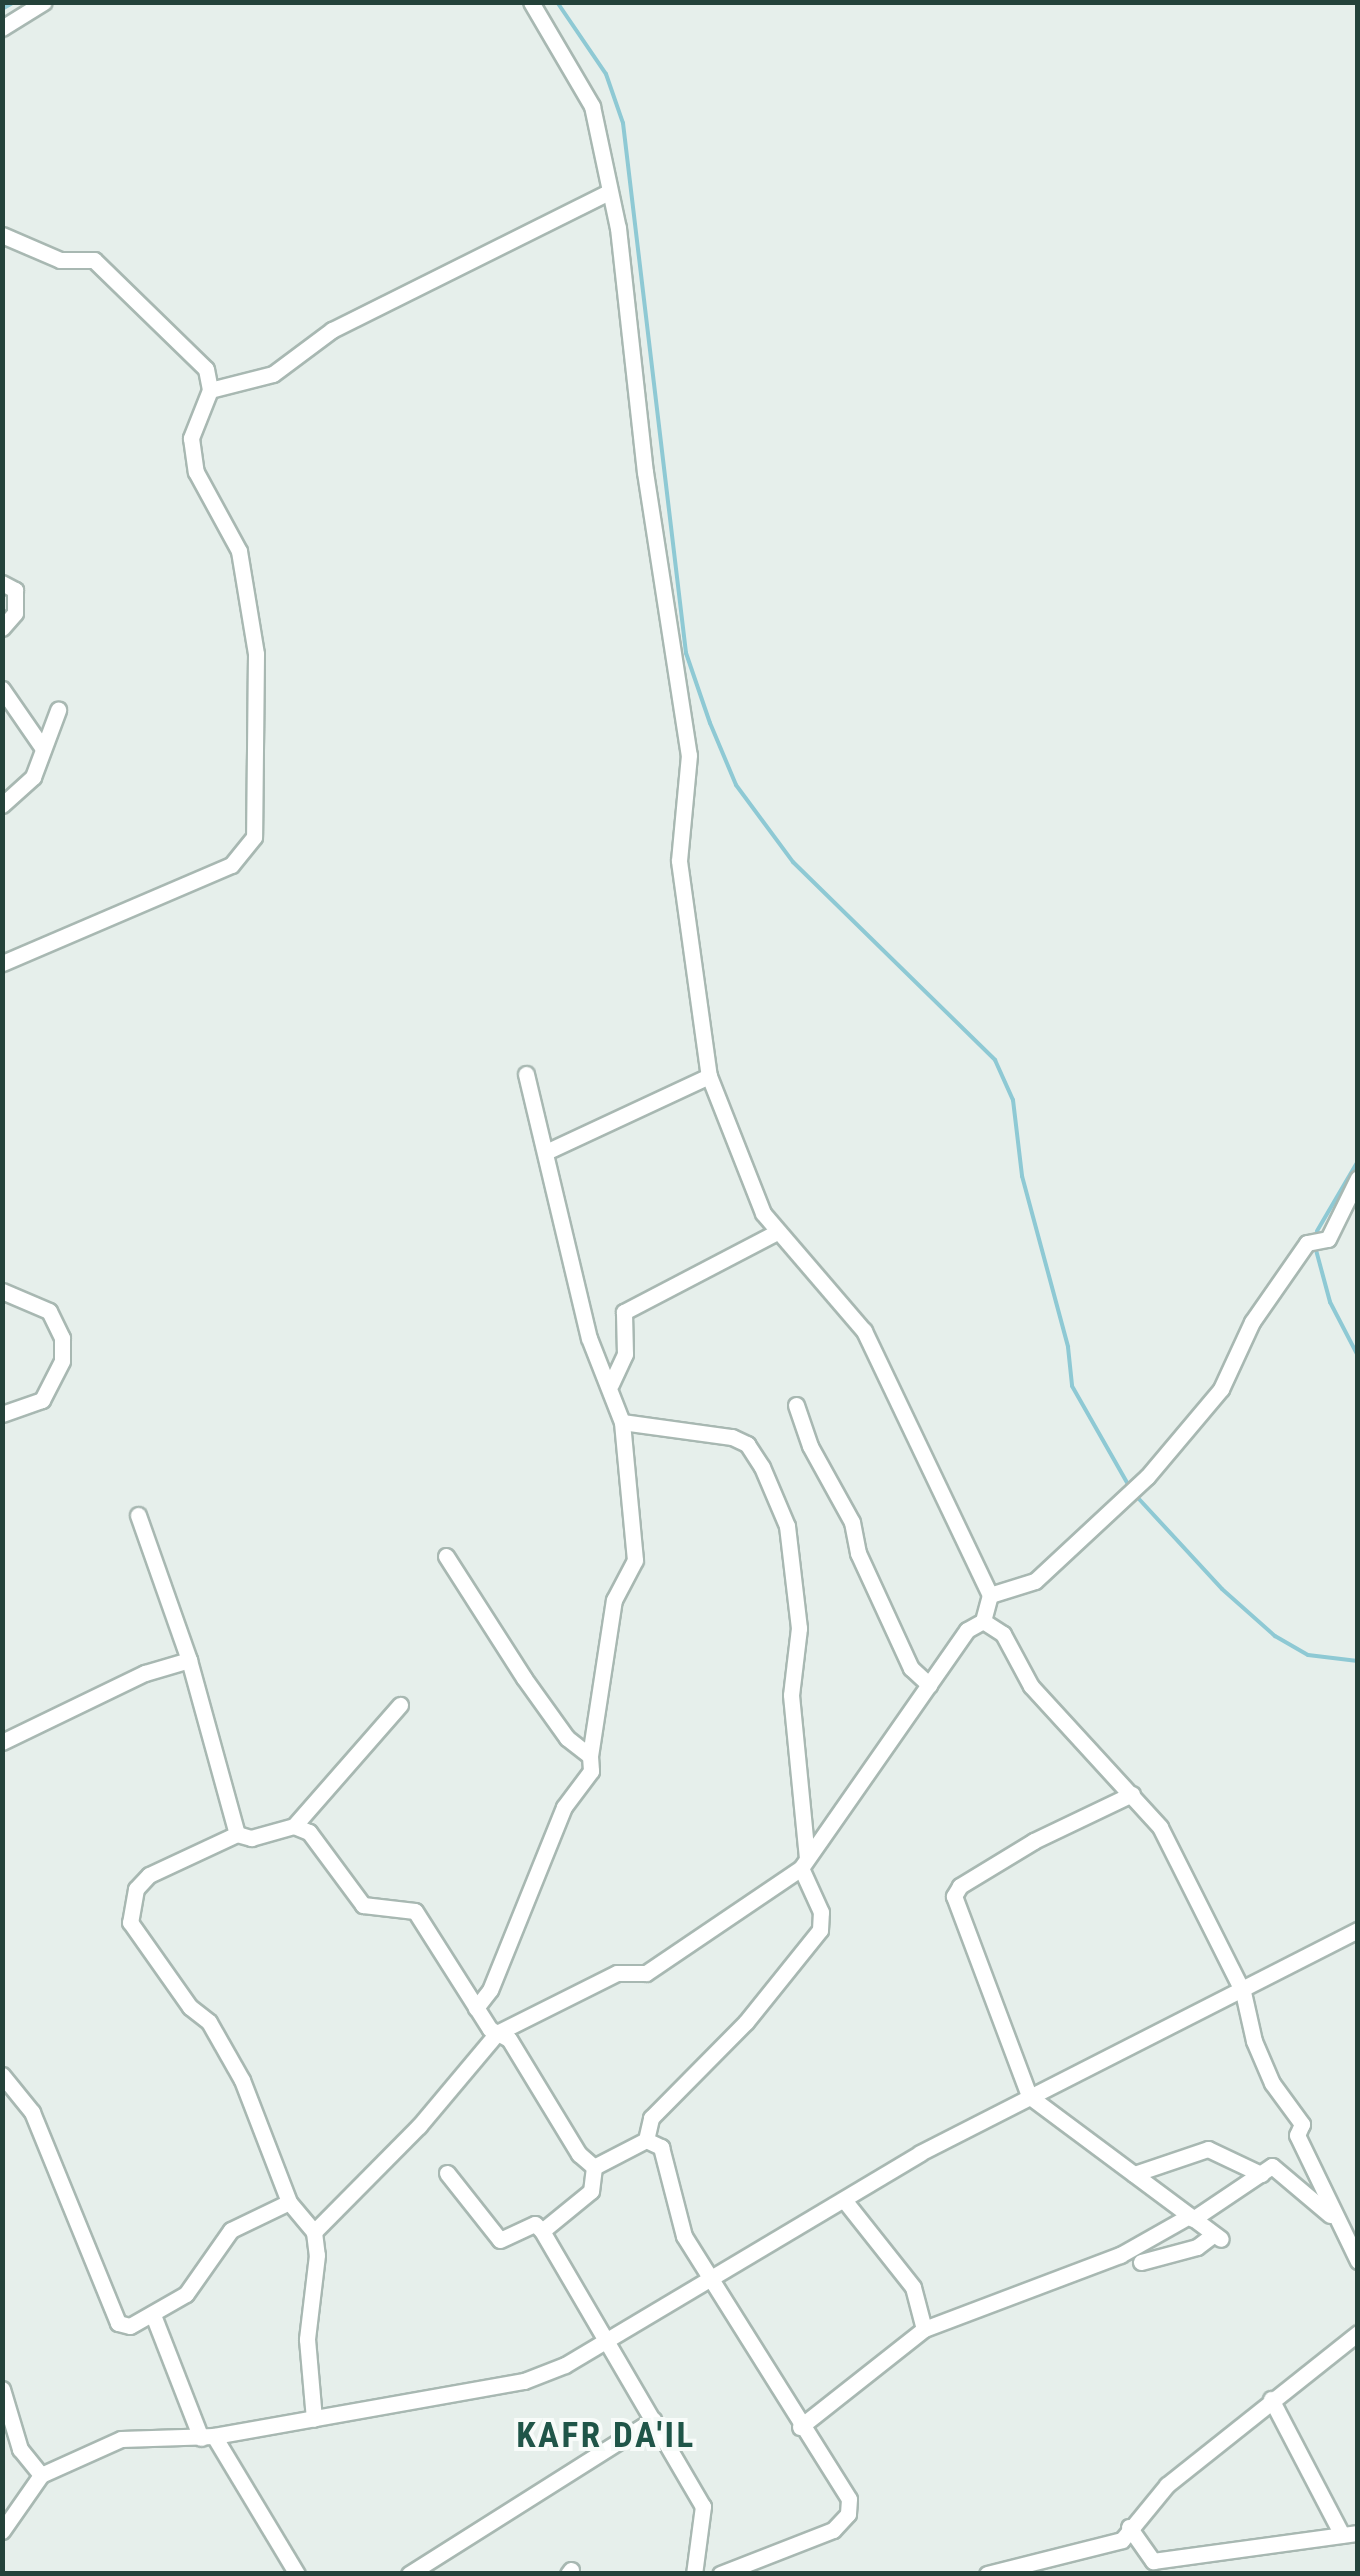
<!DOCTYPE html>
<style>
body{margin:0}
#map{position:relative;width:1360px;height:2576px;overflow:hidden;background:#e6efeb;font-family:"Roboto Condensed",sans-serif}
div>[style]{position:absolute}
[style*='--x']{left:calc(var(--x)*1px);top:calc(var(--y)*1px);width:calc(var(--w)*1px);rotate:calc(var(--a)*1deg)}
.stream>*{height:4px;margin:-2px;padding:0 2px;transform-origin:2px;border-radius:2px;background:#8ec9d4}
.roads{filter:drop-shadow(2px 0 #a8b8b2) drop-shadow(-2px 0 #a8b8b2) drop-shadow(0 2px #a8b8b2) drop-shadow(0 -2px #a8b8b2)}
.minor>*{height:15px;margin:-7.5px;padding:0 7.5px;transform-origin:7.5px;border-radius:7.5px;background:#fff}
span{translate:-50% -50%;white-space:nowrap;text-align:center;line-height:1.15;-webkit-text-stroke:8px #f7fbf9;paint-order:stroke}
.district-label{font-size:35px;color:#1f5548;font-weight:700;letter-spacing:2.5px}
.frame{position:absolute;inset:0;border:5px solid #24423a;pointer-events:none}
</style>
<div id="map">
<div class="stream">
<div style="--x:557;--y:2;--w:87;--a:55.8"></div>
<div style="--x:606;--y:74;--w:52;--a:70.9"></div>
<div style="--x:623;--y:123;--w:534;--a:83.22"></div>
<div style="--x:686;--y:653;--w:74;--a:71.1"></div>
<div style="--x:710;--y:723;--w:67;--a:67.2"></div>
<div style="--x:736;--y:785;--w:96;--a:53.5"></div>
<div style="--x:793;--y:862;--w:283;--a:44.4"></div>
<div style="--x:995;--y:1060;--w:44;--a:65.8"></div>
<div style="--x:1013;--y:1100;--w:77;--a:83.2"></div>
<div style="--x:1022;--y:1176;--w:177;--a:74.9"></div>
<div style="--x:1068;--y:1347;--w:39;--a:84"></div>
<div style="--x:1072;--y:1386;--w:113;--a:60.3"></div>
<div style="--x:2;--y:9;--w:14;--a:-30"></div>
<div style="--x:1317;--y:1231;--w:81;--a:-59.6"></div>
<div style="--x:1316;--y:1250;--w:54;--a:74.9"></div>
<div style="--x:1330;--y:1302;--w:61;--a:62.6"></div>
<div style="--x:1139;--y:1499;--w:122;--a:47.3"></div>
<div style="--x:1222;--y:1589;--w:71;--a:41.6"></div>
<div style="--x:1275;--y:1636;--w:38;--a:30"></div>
<div style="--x:1308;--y:1655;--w:50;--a:6.8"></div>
</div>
<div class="roads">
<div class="minor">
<div style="--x:531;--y:2;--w:121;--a:59.6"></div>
<div style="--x:592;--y:106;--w:125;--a:78"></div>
<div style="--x:618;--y:228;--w:245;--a:83.7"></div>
<div style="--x:645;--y:472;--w:286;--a:81.2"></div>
<div style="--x:689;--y:755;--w:106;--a:95.4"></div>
<div style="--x:679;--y:861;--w:217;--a:82.1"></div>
<div style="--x:2;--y:28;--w:49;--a:-31.8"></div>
<div style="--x:2;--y:235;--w:63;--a:23.3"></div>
<div style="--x:60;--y:260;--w:34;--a:0"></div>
<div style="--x:94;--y:260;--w:156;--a:44.2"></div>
<div style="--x:206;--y:369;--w:21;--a:79"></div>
<div style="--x:210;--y:390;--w:52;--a:111.6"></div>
<div style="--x:191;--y:438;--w:34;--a:82"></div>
<div style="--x:196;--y:472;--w:90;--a:61.4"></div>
<div style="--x:239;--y:551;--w:104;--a:80.6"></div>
<div style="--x:256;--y:654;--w:183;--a:90.6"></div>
<div style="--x:254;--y:837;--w:36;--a:129"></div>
<div style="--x:231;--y:865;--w:249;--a:156.8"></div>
<div style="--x:210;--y:390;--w:65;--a:-14.3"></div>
<div style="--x:273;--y:374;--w:74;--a:-36.7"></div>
<div style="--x:332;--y:330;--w:309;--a:-26.5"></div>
<div style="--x:2;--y:583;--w:15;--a:28"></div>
<div style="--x:15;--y:590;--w:23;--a:90"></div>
<div style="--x:15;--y:613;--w:20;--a:131"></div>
<div style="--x:2;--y:689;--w:70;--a:55.4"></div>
<div style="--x:2;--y:805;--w:42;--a:-42.1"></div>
<div style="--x:33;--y:777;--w:72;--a:-69.5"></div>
<div style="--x:526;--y:1074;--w:271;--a:76.6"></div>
<div style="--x:589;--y:1338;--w:90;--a:68.6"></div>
<div style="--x:2;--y:1291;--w:51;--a:23.1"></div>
<div style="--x:49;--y:1311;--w:30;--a:64"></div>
<div style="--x:62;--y:1338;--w:23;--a:90"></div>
<div style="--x:62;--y:1361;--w:44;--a:117.1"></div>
<div style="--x:42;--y:1400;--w:42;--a:160.7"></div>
<div style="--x:611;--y:1384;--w:33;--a:-65"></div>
<div style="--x:625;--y:1354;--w:42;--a:-91.4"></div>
<div style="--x:624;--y:1312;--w:173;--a:-27.6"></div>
<div style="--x:796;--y:1405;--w:43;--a:71.1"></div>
<div style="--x:810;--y:1446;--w:87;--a:61.1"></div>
<div style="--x:852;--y:1522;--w:32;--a:79"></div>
<div style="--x:858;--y:1553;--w:127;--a:65.3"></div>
<div style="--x:911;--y:1668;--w:25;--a:43"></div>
<div style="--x:138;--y:1515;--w:154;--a:70.6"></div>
<div style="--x:446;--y:1556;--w:145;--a:57.4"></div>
<div style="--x:524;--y:1678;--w:74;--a:54.4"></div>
<div style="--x:567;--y:1738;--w:29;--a:38"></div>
<div style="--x:590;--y:1756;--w:15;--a:86"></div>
<div style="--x:591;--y:1771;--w:45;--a:126.9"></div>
<div style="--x:564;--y:1807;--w:197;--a:112"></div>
<div style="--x:490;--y:1990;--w:23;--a:128"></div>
<div style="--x:990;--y:1595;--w:47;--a:-17.3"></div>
<div style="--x:1035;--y:1581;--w:153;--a:-42.9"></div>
<div style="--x:1147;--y:1477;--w:115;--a:-49.9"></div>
<div style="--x:1221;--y:1389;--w:74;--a:-65.2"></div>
<div style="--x:1252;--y:1322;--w:96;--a:-55.2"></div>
<div style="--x:1307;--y:1243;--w:21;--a:-11"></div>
<div style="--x:1328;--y:1239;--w:68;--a:-63.8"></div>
<div style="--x:983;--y:1621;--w:24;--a:33"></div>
<div style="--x:1003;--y:1634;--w:59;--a:61.7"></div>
<div style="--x:1031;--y:1686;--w:191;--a:47.5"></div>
<div style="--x:1160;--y:1827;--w:185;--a:63.3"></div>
<div style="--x:1243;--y:1992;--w:50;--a:77.3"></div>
<div style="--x:1254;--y:2041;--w:46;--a:66.8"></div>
<div style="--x:1272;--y:2083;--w:51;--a:53.8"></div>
<div style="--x:1302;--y:2124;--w:12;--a:114"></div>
<div style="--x:1297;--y:2135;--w:140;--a:64.2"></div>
<div style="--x:2;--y:1742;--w:159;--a:-25.8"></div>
<div style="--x:145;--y:1673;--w:46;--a:-16.5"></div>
<div style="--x:189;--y:1660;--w:180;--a:74.6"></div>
<div style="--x:237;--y:1834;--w:15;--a:16"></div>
<div style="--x:251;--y:1838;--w:45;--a:-15.6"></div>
<div style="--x:294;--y:1826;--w:16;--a:22"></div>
<div style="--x:309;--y:1832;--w:91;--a:53.5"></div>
<div style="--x:363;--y:1905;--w:52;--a:6.6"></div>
<div style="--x:415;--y:1911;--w:140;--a:57.6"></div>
<div style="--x:490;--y:2029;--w:21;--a:28"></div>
<div style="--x:509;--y:2039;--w:135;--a:58.7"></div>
<div style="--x:579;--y:2154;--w:20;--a:41"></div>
<div style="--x:594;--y:2167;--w:59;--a:-27.4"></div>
<div style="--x:646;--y:2140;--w:17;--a:25"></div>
<div style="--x:661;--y:2147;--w:92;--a:75.5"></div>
<div style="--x:684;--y:2236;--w:310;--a:57.9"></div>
<div style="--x:849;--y:2499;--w:15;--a:94"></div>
<div style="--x:848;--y:2514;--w:22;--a:133"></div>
<div style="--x:833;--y:2530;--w:121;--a:158.7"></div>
<div style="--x:590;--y:1756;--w:158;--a:-81.3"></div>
<div style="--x:614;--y:1600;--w:45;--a:-62.3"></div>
<div style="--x:635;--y:1560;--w:139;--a:-95.4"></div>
<div style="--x:622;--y:1422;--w:111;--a:7.8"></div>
<div style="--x:732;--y:1437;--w:17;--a:25"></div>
<div style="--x:747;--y:1444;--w:27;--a:57"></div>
<div style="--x:762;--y:1467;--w:64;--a:67"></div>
<div style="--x:787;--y:1526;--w:103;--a:83.3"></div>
<div style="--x:799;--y:1628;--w:67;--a:96.8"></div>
<div style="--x:791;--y:1695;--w:164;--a:84.4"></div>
<div style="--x:1132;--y:1794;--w:109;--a:154.4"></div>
<div style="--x:1034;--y:1841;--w:87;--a:148.7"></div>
<div style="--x:960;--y:1886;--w:12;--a:121"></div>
<div style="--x:954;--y:1896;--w:214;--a:69.4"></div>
<div style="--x:1029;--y:2096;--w:239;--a:36.7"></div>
<div style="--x:294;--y:1826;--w:161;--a:-48.8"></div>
<div style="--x:237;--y:1834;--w:97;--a:155"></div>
<div style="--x:149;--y:1875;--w:19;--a:133"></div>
<div style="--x:136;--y:1889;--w:34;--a:100"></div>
<div style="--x:130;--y:1922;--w:104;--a:54.8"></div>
<div style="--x:190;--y:2007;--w:24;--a:38"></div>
<div style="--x:209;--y:2022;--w:67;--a:60.4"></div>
<div style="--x:242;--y:2080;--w:131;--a:68.9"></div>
<div style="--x:289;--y:2202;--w:39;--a:50"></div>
<div style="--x:314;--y:2232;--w:23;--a:83"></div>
<div style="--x:317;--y:2255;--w:85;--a:96.8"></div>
<div style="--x:307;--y:2339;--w:80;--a:85"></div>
<div style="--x:2;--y:2075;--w:48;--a:51"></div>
<div style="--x:32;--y:2112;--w:228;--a:67.8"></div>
<div style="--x:118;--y:2323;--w:12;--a:14"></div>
<div style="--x:130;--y:2326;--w:64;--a:-29.7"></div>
<div style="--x:186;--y:2294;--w:78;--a:-54.9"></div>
<div style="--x:231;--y:2230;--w:64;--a:-25.8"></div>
<div style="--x:646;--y:2140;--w:23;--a:-77"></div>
<div style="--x:651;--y:2118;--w:135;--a:-45.3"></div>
<div style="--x:746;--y:2022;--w:118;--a:-51.2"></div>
<div style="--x:820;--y:1930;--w:18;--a:-87"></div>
<div style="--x:821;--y:1912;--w:48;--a:-114.4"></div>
<div style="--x:594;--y:2167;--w:24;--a:97"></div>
<div style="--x:591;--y:2191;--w:63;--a:140.8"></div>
<div style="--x:542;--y:2231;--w:319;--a:59.7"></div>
<div style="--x:703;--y:2506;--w:69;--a:97.5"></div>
<div style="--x:447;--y:2173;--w:85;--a:51.7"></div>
<div style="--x:500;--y:2240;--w:38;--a:-25"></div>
<div style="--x:535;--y:2224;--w:10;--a:45"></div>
<div style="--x:1134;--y:2174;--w:78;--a:-18.7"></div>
<div style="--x:1208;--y:2149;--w:59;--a:25.3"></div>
<div style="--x:1193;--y:2219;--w:95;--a:-33.9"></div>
<div style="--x:1272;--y:2166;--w:76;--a:40.2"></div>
<div style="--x:314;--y:2232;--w:149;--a:-45.3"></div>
<div style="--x:419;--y:2126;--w:121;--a:-50"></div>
<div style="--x:497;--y:2033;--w:134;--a:-26.6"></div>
<div style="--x:617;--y:1973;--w:29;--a:0"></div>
<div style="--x:646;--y:1973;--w:187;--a:-34.1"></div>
<div style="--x:801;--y:1868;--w:290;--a:-55.1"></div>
<div style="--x:967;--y:1630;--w:18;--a:-29"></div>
<div style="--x:983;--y:1621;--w:27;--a:-75"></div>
<div style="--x:990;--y:1595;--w:293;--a:-115.5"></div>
<div style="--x:864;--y:1331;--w:155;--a:-130.6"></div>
<div style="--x:763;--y:1213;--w:147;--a:-111.5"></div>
<div style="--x:709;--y:1076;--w:180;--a:155"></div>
<div style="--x:1141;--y:2262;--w:58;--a:-15"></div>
<div style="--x:1197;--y:2247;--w:21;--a:-37"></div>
<div style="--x:153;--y:2315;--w:132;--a:68.7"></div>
<div style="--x:924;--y:2329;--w:210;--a:-20.7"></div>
<div style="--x:1120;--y:2255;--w:79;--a:-29.5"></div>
<div style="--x:2;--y:2389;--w:63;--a:73.3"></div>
<div style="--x:20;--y:2449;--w:33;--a:51"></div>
<div style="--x:1271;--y:2399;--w:153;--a:62.4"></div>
<div style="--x:800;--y:2427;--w:158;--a:-38.3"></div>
<div style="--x:924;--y:2329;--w:43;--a:-104.7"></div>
<div style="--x:913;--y:2287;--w:111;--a:-128.4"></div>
<div style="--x:214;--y:2436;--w:161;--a:59"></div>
<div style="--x:1129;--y:2527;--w:42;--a:54.8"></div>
<div style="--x:1153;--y:2561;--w:207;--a:-7.8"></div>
<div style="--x:2;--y:2531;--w:68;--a:-55.1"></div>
<div style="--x:41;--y:2475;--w:88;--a:-24.2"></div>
<div style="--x:121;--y:2439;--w:93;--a:-1.8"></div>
<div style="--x:214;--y:2436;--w:315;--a:-10.1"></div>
<div style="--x:524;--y:2381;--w:44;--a:-21.3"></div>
<div style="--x:565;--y:2365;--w:413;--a:-30.8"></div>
<div style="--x:920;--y:2153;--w:492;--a:-27"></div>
<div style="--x:409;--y:2574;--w:289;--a:-32.3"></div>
<div style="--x:568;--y:2574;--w:5;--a:-53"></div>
<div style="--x:987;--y:2574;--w:139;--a:-14.1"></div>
<div style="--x:1122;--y:2540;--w:71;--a:-50.7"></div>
<div style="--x:1167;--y:2485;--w:244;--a:-38.5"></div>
</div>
</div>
<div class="district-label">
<span style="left:606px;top:2436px">KAFR DA'IL</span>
</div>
<div class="frame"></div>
</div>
